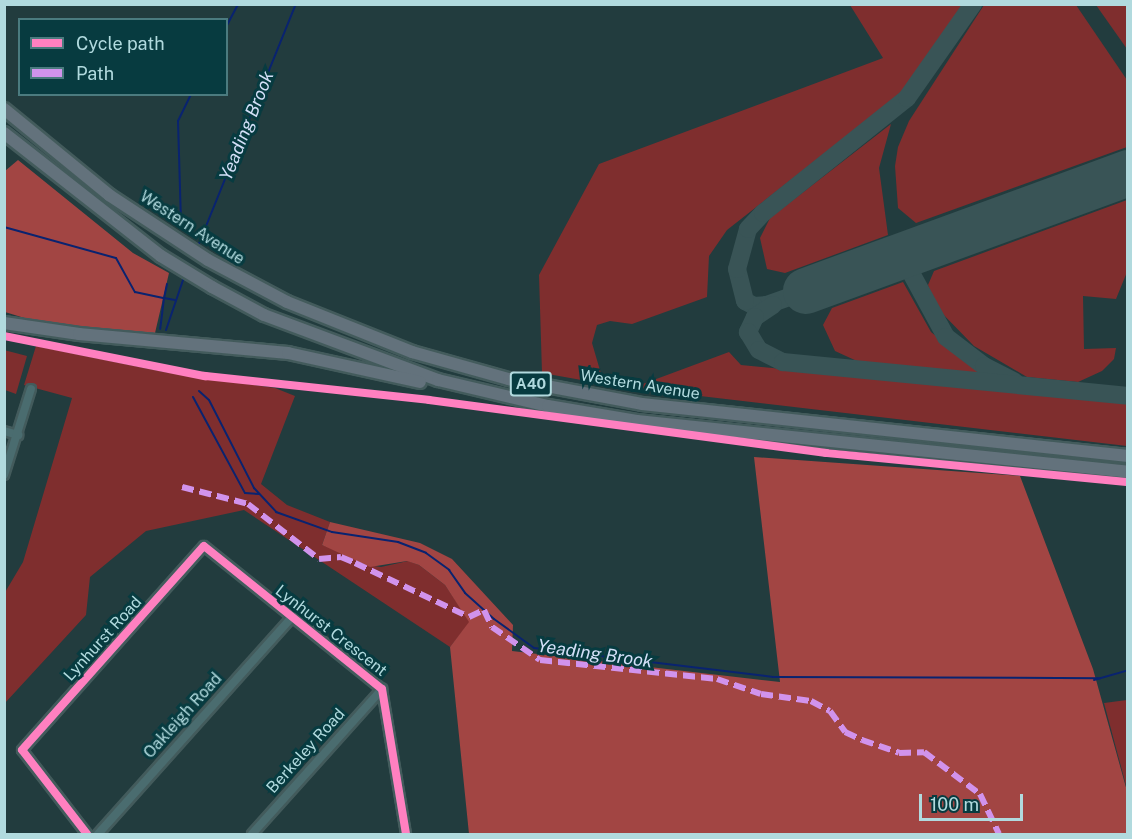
<!DOCTYPE html>
<style>
body{margin:0}
#map{position:relative;width:1132px;height:839px;overflow:hidden;background:#223c3e;font-family:"Public Sans",sans-serif}
div>[style]{position:absolute}
[style*='--x']{left:calc(var(--x)*1px);top:calc(var(--y)*1px);width:calc(var(--w)*1px);rotate:calc(var(--a)*1deg)}
.green>*{inset:0;background:#7f2e2e}
.forest>*{inset:0;background:#a24543}
.stream>*{height:2px;margin:-1px;padding:0 1px;transform-origin:1px;border-radius:1px;background:#092370}
.taxiway>*{height:18px;margin:-9px;padding:0 9px;transform-origin:9px;border-radius:9px;background:#395456}
.runway>*{height:46px;margin:-23px;padding:0 23px;transform-origin:23px;border-radius:23px;background:#395456}
.roads{filter:drop-shadow(2px 0 #435b5c) drop-shadow(-2px 0 #435b5c) drop-shadow(0 2px #435b5c) drop-shadow(0 -2px #435b5c)}
.minor>*{height:8px;margin:-4px;padding:0 4px;transform-origin:4px;border-radius:4px;background:#4a6c6f}
.highway>*{height:12px;margin:-6px;padding:0 6px;transform-origin:6px;border-radius:6px;background:#63727c}
.quiet>*{height:6px;margin-top:-3px;transform-origin:0;background:repeating-linear-gradient(90deg,#d193ec 0 12px,transparent 0 18px)}
.cycleway>*{height:8px;margin:-4px;padding:0 4px;transform-origin:4px;border-radius:4px;background:#ff80c0}
span{translate:-50% -50%;white-space:nowrap;text-align:center;line-height:1.15;-webkit-text-stroke:6px #073b40;paint-order:stroke}
.shield-label span{padding:2px 4px;background:#073b40;border:2px solid;border-radius:4px;-webkit-text-stroke-width:0}
.shield-label{font-size:15px;color:#b1dade;font-weight:700}
.street-label{font-size:16px;color:#b1dade}
.water-label{font-size:18px;color:#d3dff7;font-style:italic}
.frame{position:absolute;inset:0;border:6px solid #b1dade;pointer-events:none}
.legend{position:absolute;left:18px;top:18px;width:210px;height:78px;box-sizing:border-box;background:#073b40;border:2px solid #4b7b7f;margin:0;padding:8px 10px;list-style:none;font-size:18px;color:#b1dade}
.legend li{display:flex;align-items:center;gap:12px;height:30px}
.legend b{width:30px;border:2px solid #4b7b7f}
.scale{position:absolute;left:919px;top:794px;width:104px;height:27px;box-sizing:border-box;border:3px solid #b1dade;border-top:0;padding-left:8px;font-size:18px;line-height:21px;white-space:nowrap;color:#b1dade;-webkit-text-stroke:4px #073b40;paint-order:stroke}
</style>
<div id="map">
<div class="green">
<div style="clip-path:polygon(850px 5px,964px 5px,905px 90px,727px 230px,709px 256px,707px 297px,632px 324px,610px 321px,597px 325px,592px 343px,604px 384px,542px 373px,539px 275px,599px 164px,883px 58px)"></div>
<div style="clip-path:polygon(984px 5px,1076px 5px,1127px 80px,1127px 147px,916px 223px,898px 208px,895px 166px,898px 147px,909px 121px)"></div>
<div style="clip-path:polygon(1096px 5px,1127px 5px,1127px 49px)"></div>
<div style="clip-path:polygon(891px 124px,879px 168px,888px 235px,785px 273px,767px 269px,760px 238px,770px 218px)"></div>
<div style="clip-path:polygon(1127px 200px,1127px 272px,1116px 299px,1083px 296px,1084px 349px,1116px 348px,1114px 359px,1102px 371px,1078px 382px,1027px 377px,974px 346px,936px 307px,928px 285px,934px 271px)"></div>
<div style="clip-path:polygon(903px 282px,931px 332px,981px 373px,859px 362px,835px 351px,823px 325px,832px 308px)"></div>
<div style="clip-path:polygon(36px 346px,164px 372px,275px 388px,295px 396px,261px 484px,287px 505px,330px 522px,322px 545px,352px 556px,361px 564px,381px 567px,408px 561px,419px 565px,445px 585px,470px 622px,450px 647px,244px 510px,146px 531px,90px 577px,86px 615px,5px 703px,4px 594px,23px 562px,72px 398px,24px 385px)"></div>
<div style="clip-path:polygon(4px 350px,27px 356px,16px 394px,5px 390px)"></div>
<div style="clip-path:polygon(729px 352px,741px 365px,1127px 403px,1127px 446px,632px 388px)"></div>
<div style="clip-path:polygon(1127px 700px,1128px 700px,1127px 789px,1104px 703px)"></div>
</div>
<div class="forest">
<div style="clip-path:polygon(18px 160px,133px 253px,169px 273px,155px 333px,60px 329px,5px 312px,5px 171px)"></div>
<div style="clip-path:polygon(754px 457px,1020px 476px,1093px 669px,1127px 791px,1127px 834px,469px 834px,450px 647px,469px 622px,445px 585px,419px 565px,407px 561px,370px 567px,322px 545px,330px 522px,420px 543px,452px 559px,513px 625px,512px 651px,780px 682px)"></div>
</div>
<div class="stream">
<div style="--x:226;--y:27;--w:26;--a:-62"></div>
<div style="--x:181;--y:222;--w:101;--a:-91.7"></div>
<div style="--x:178;--y:121;--w:30;--a:-64"></div>
<div style="--x:4;--y:227;--w:116;--a:15.5"></div>
<div style="--x:116;--y:258;--w:39;--a:61"></div>
<div style="--x:135;--y:292;--w:30;--a:12"></div>
<div style="--x:164;--y:298;--w:31;--a:97"></div>
<div style="--x:198;--y:246;--w:261;--a:-68"></div>
<div style="--x:167;--y:284;--w:14;--a:102"></div>
<div style="--x:164;--y:298;--w:11;--a:10"></div>
<div style="--x:166;--y:330;--w:56;--a:-71.2"></div>
<div style="--x:199;--y:391;--w:13;--a:42"></div>
<div style="--x:209;--y:400;--w:99;--a:62.9"></div>
<div style="--x:254;--y:488;--w:33;--a:47"></div>
<div style="--x:276;--y:512;--w:59;--a:19.7"></div>
<div style="--x:332;--y:532;--w:67;--a:8.6"></div>
<div style="--x:398;--y:542;--w:30;--a:21"></div>
<div style="--x:426;--y:553;--w:29;--a:36"></div>
<div style="--x:449;--y:570;--w:28;--a:55"></div>
<div style="--x:465;--y:593;--w:39;--a:42"></div>
<div style="--x:494;--y:619;--w:49;--a:35.9"></div>
<div style="--x:534;--y:648;--w:241;--a:6.9"></div>
<div style="--x:773;--y:677;--w:327;--a:0.2"></div>
<div style="--x:193;--y:397;--w:109;--a:61.6"></div>
<div style="--x:245;--y:493;--w:14;--a:4"></div>
<div style="--x:1094;--y:680;--w:35;--a:-16"></div>
</div>
<div class="taxiway">
<div style="--x:927;--y:247;--w:16;--a:145"></div>
<div style="--x:914;--y:256;--w:16;--a:105"></div>
<div style="--x:910;--y:271;--w:75;--a:61.4"></div>
<div style="--x:946;--y:337;--w:48;--a:37.3"></div>
<div style="--x:984;--y:366;--w:34;--a:27"></div>
<div style="--x:806;--y:291;--w:41;--a:160.3"></div>
<div style="--x:767;--y:305;--w:13;--a:176"></div>
<div style="--x:754;--y:306;--w:10;--a:-151"></div>
<div style="--x:745;--y:301;--w:33;--a:-104"></div>
<div style="--x:737;--y:269;--w:41;--a:-74.6"></div>
<div style="--x:748;--y:229;--w:22;--a:-47"></div>
<div style="--x:763;--y:213;--w:184;--a:-38.6"></div>
<div style="--x:907;--y:98;--w:115;--a:-54.9"></div>
<div style="--x:773;--y:305;--w:22;--a:146"></div>
<div style="--x:755;--y:317;--w:17;--a:115"></div>
<div style="--x:748;--y:332;--w:21;--a:59"></div>
<div style="--x:759;--y:350;--w:27;--a:27"></div>
<div style="--x:783;--y:362;--w:347;--a:5.6"></div>
</div>
<div class="runway">
<div style="--x:806;--y:291;--w:343;--a:-20.1"></div>
</div>
<div class="roads">
<div class="minor">
<div style="--x:4;--y:431;--w:15;--a:16"></div>
<div style="--x:4;--y:475;--w:90;--a:-72.6"></div>
<div style="--x:87;--y:834;--w:106;--a:-127.7"></div>
<div style="--x:22;--y:750;--w:273;--a:-48.3"></div>
<div style="--x:204;--y:546;--w:228;--a:38.8"></div>
<div style="--x:382;--y:689;--w:147;--a:80.6"></div>
<div style="--x:98;--y:834;--w:290;--a:-48.2"></div>
<div style="--x:252;--y:834;--w:195;--a:-48.1"></div>
</div>
<div class="highway">
<div style="--x:4;--y:109;--w:136;--a:39.3"></div>
<div style="--x:109;--y:195;--w:118;--a:33.3"></div>
<div style="--x:208;--y:260;--w:89;--a:28"></div>
<div style="--x:287;--y:302;--w:135;--a:21.8"></div>
<div style="--x:412;--y:352;--w:101;--a:15.6"></div>
<div style="--x:509;--y:379;--w:135;--a:10.6"></div>
<div style="--x:642;--y:404;--w:489;--a:6.1"></div>
<div style="--x:4;--y:133;--w:199;--a:38.1"></div>
<div style="--x:161;--y:256;--w:60;--a:31.3"></div>
<div style="--x:212;--y:287;--w:59;--a:28.3"></div>
<div style="--x:264;--y:315;--w:186;--a:20.5"></div>
<div style="--x:438;--y:380;--w:113;--a:13.3"></div>
<div style="--x:548;--y:406;--w:90;--a:9.6"></div>
<div style="--x:637;--y:421;--w:494;--a:5.9"></div>
<div style="--x:4;--y:323;--w:76;--a:8.3"></div>
<div style="--x:79;--y:334;--w:210;--a:5.2"></div>
<div style="--x:288;--y:353;--w:135;--a:12.4"></div>
</div>
</div>
<div class="quiet">
<div style="--x:182;--y:487;--w:68;--a:14.4"></div>
<div style="--x:248;--y:504;--w:90;--a:37.8"></div>
<div style="--x:319;--y:559;--w:22;--a:-5"></div>
<div style="--x:341;--y:557;--w:15;--a:23"></div>
<div style="--x:355;--y:563;--w:126;--a:25.3"></div>
<div style="--x:469;--y:617;--w:17;--a:-25"></div>
<div style="--x:484;--y:610;--w:19;--a:65"></div>
<div style="--x:492;--y:627;--w:58;--a:34.5"></div>
<div style="--x:540;--y:660;--w:178;--a:6.1"></div>
<div style="--x:717;--y:679;--w:46;--a:18.8"></div>
<div style="--x:761;--y:694;--w:50;--a:8"></div>
<div style="--x:811;--y:701;--w:21;--a:28"></div>
<div style="--x:830;--y:711;--w:26;--a:54"></div>
<div style="--x:845;--y:732;--w:19;--a:25"></div>
<div style="--x:862;--y:740;--w:39;--a:19"></div>
<div style="--x:899;--y:753;--w:25;--a:-2"></div>
<div style="--x:924;--y:752;--w:70;--a:36.9"></div>
<div style="--x:980;--y:794;--w:44;--a:64.6"></div>
</div>
<div class="cycleway">
<div style="--x:4;--y:336;--w:205;--a:11.3"></div>
<div style="--x:205;--y:376;--w:225;--a:6.1"></div>
<div style="--x:429;--y:400;--w:401;--a:7.6"></div>
<div style="--x:826;--y:453;--w:303;--a:5.5"></div>
<div style="--x:87;--y:834;--w:106;--a:-127.7"></div>
<div style="--x:22;--y:750;--w:273;--a:-48.3"></div>
<div style="--x:204;--y:546;--w:228;--a:38.8"></div>
<div style="--x:382;--y:689;--w:147;--a:80.6"></div>
</div>
<div class="shield-label">
<span style="left:531px;top:384px">A40</span>
</div>
<div class="street-label">
<span style="left:192px;top:228px;rotate:33deg">Western Avenue</span>
<span style="left:640px;top:385px;rotate:9deg">Western Avenue</span>
<span style="left:331px;top:631px;rotate:38deg">Lynhurst Crescent</span>
<span style="left:103px;top:639px;rotate:-48deg">Lynhurst Road</span>
<span style="left:183px;top:716px;rotate:-48deg">Oakleigh Road</span>
<span style="left:306px;top:751px;rotate:-48deg">Berkeley Road</span>
</div>
<div class="water-label">
<span style="left:247px;top:126px;rotate:-68deg">Yeading Brook</span>
<span style="left:595px;top:654px;rotate:8deg">Yeading Brook</span>
</div>
<div class="frame"></div>
<ul class="legend">
<li><b style="height:8px;background:#ff80c0"></b>Cycle path</li>
<li><b style="height:8px;background:#d193ec"></b>Path</li>
</ul>
<div class="scale">100 m</div>
</div>
